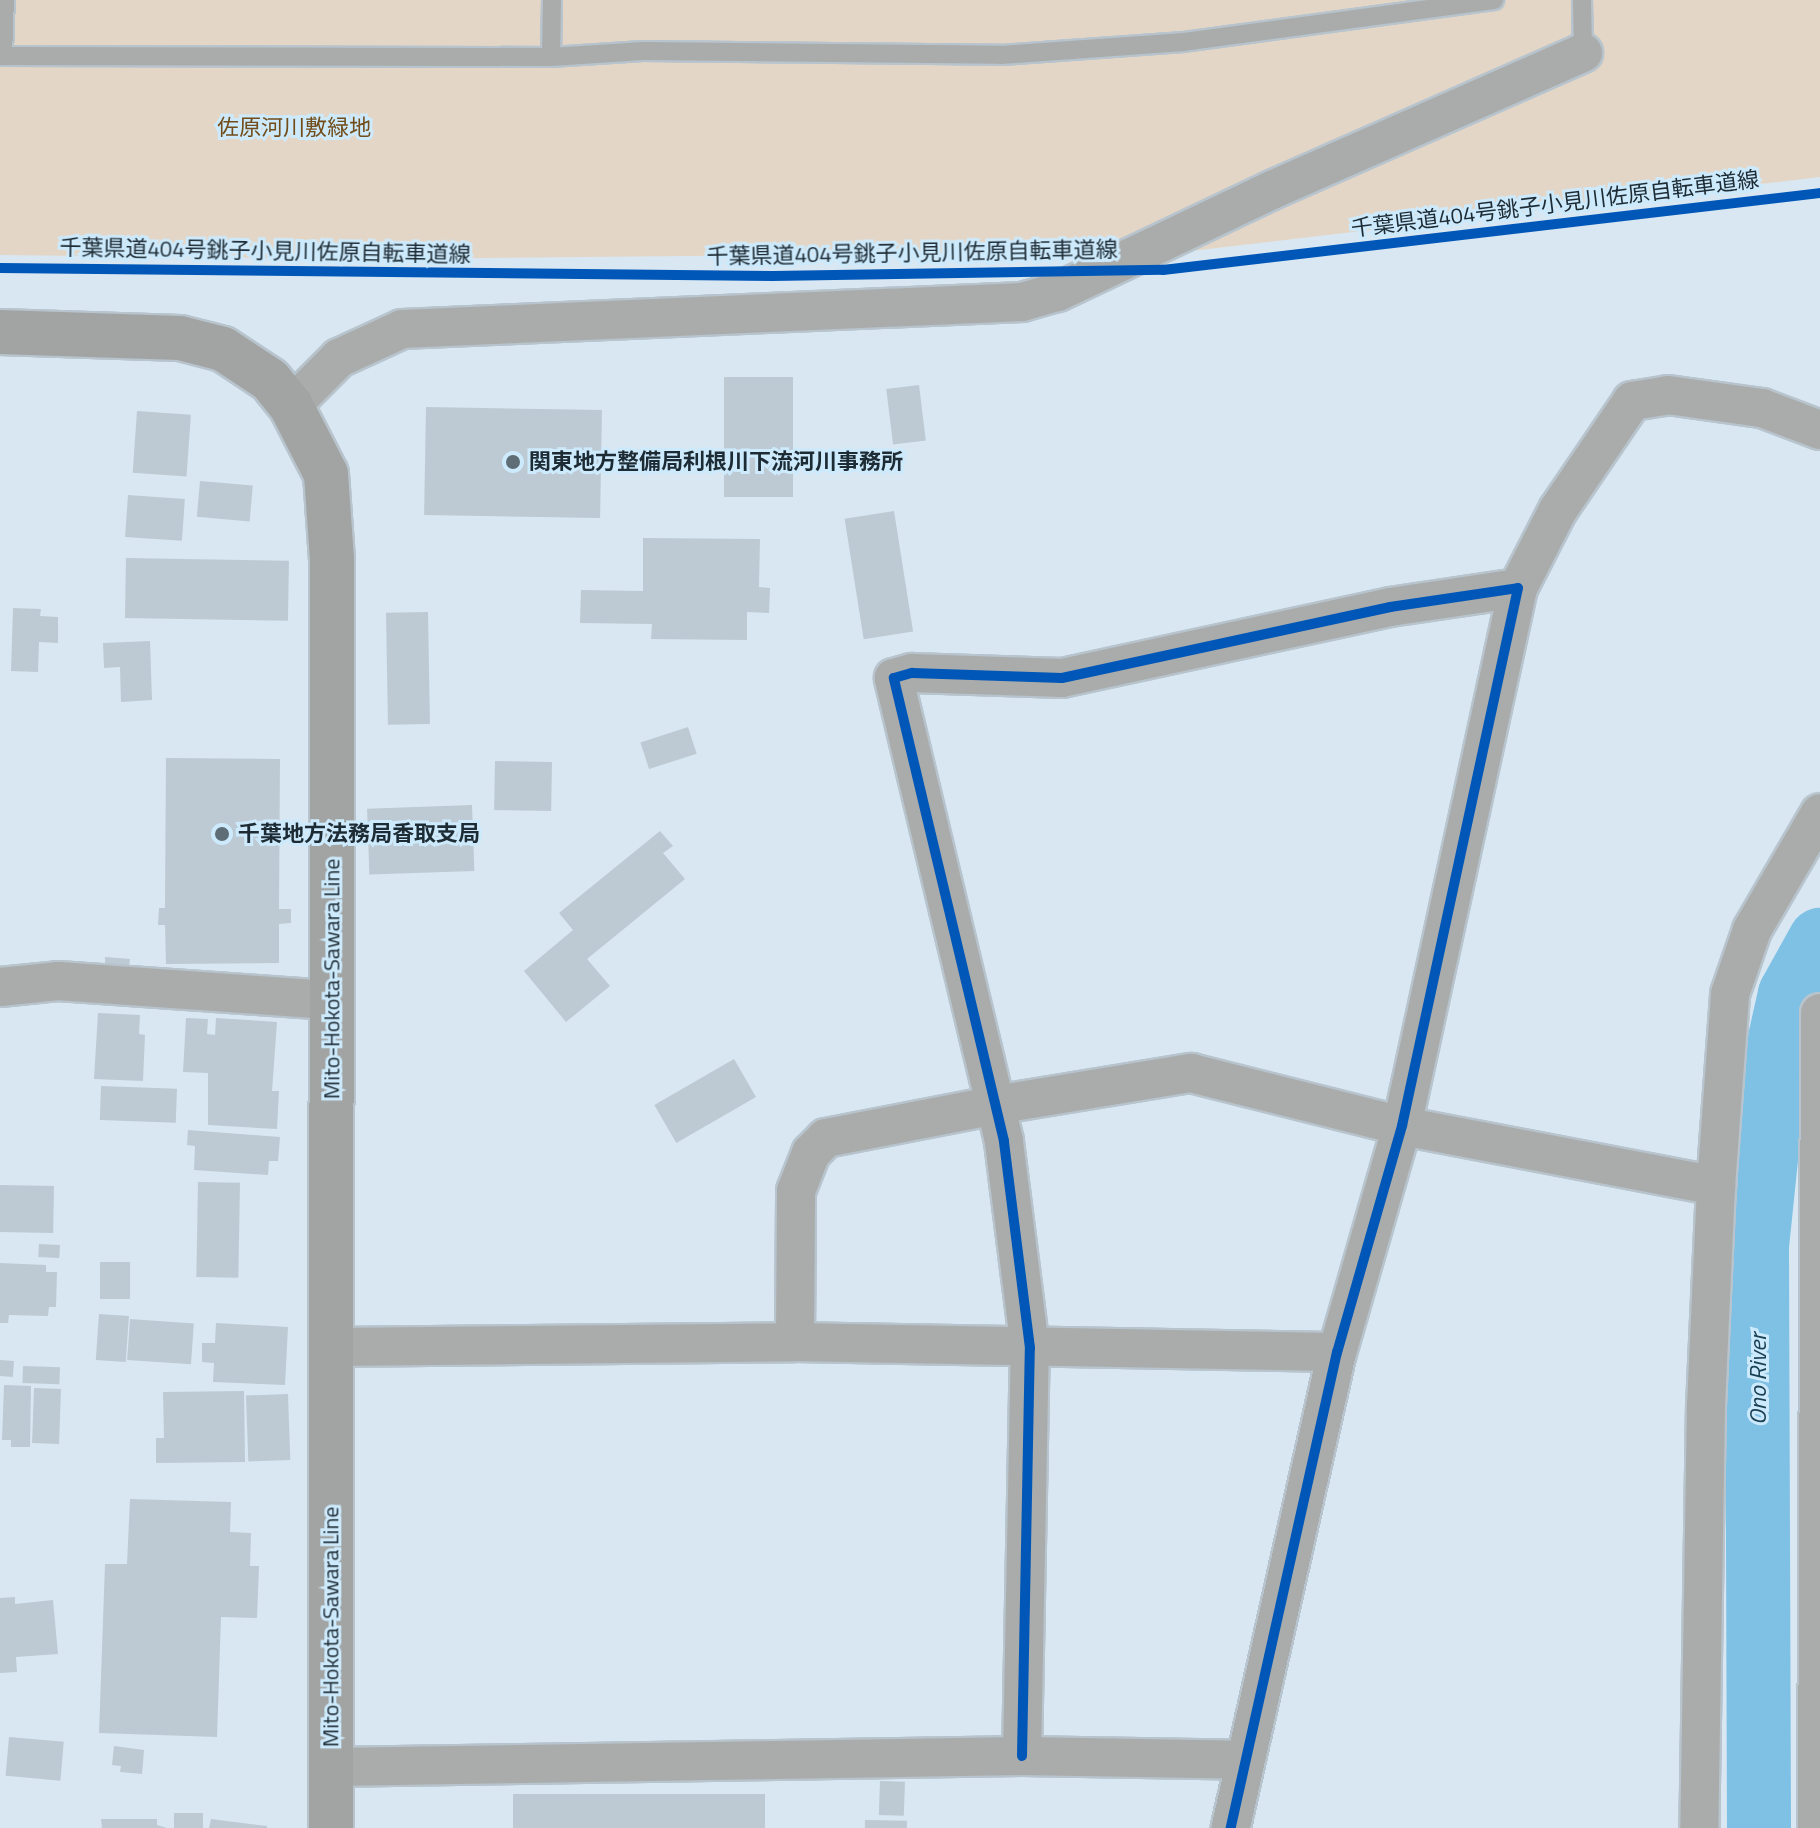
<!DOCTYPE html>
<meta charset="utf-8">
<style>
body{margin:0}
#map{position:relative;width:1820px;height:1828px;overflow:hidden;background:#d8e7f2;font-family:"Titillium Web","Noto Sans JP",sans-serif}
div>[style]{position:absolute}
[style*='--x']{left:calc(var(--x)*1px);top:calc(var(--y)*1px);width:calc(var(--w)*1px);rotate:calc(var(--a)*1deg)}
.green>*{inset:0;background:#e4d6c6}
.river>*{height:64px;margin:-32px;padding:0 32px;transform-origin:32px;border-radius:32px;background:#7fc0e5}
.building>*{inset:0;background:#bdcad4;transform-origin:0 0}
.roads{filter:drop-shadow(2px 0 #b8c4cd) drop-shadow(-2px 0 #b8c4cd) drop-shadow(0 2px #b8c4cd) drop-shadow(0 -2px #b8c4cd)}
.lane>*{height:18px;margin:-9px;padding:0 9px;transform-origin:9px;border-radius:9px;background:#aaacab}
.street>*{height:38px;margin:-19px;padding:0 19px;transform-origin:19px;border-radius:19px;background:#aaacab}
.primary>*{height:44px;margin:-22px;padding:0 22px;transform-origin:22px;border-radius:22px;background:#a2a4a3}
.cycleway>*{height:10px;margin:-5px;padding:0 5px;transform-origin:5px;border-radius:5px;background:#0057b8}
.dots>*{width:22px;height:22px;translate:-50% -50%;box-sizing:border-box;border:4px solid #cdeafc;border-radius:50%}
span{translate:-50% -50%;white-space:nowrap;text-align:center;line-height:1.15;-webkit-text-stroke:6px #cdeafc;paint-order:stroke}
.park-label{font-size:22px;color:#724c19}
.street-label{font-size:22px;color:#1d2b34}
.poi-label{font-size:22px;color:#1d2b34;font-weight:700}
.left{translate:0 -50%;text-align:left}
.water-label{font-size:24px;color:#1b4155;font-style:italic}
</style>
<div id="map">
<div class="green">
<div style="clip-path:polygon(0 0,1820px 0,1820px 177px,1191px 251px,384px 259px,0 255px)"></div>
</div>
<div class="river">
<div style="--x:1759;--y:1828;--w:582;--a:-90.2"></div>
<div style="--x:1757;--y:1246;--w:195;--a:-84.1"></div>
<div style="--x:1777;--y:1052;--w:59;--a:-77.4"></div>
<div style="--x:1790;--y:994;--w:62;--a:-60.9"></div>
</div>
<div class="building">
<div style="left:724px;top:377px;width:69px;height:120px"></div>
<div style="left:919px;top:385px;width:56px;height:33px;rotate:83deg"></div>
<div style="left:426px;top:407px;width:176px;height:108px;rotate:1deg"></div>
<div style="left:137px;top:411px;width:54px;height:62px;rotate:4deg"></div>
<div style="left:200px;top:481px;width:53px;height:36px;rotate:5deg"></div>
<div style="left:128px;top:495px;width:57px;height:42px;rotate:4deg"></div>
<div style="left:894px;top:511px;width:122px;height:50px;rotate:81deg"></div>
<div style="clip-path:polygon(643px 538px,760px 539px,759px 587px,770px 588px,769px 613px,747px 612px,747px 640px,651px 639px,652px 624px,580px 623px,581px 590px,643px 591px)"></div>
<div style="left:126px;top:558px;width:163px;height:60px;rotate:1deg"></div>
<div style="clip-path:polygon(13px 608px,41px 609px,40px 616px,58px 617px,58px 643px,39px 642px,38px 672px,11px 671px)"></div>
<div style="left:428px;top:612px;width:112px;height:42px;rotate:89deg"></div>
<div style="clip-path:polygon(150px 641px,152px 700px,121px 702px,120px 667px,104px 668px,103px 643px)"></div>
<div style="left:688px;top:727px;width:28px;height:50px;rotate:72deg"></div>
<div style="clip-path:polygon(166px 758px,280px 759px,279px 909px,291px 909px,291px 923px,279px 924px,279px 963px,166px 964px,165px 925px,158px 925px,159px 908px,165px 908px)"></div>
<div style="left:495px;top:761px;width:57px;height:49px;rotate:1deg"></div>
<div style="left:472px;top:805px;width:66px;height:105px;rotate:88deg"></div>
<div style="clip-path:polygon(660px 831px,673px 846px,663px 853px,685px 879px,587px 959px,610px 986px,566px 1022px,524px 971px,573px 930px,559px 913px)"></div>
<div style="clip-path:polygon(105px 957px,130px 959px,129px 967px,105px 966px)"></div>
<div style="clip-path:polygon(98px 1013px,140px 1015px,139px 1034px,145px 1035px,143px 1081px,94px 1079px)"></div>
<div style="clip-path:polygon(186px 1018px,208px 1019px,207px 1034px,215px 1035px,216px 1018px,277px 1022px,272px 1091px,279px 1091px,277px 1129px,208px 1125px,208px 1073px,183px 1072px)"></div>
<div style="left:734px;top:1059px;width:44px;height:92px;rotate:60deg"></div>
<div style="left:101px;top:1086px;width:76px;height:34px;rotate:2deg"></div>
<div style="clip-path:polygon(188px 1130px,280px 1137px,278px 1161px,269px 1161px,268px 1175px,194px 1170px,195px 1146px,187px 1145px)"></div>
<div style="left:198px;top:1182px;width:42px;height:95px;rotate:1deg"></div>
<div style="left:0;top:1185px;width:54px;height:47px;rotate:1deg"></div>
<div style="left:39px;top:1244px;width:21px;height:13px;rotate:3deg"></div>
<div style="left:100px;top:1262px;width:30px;height:37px"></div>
<div style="clip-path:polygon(0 1263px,46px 1265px,46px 1272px,57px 1272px,56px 1307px,49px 1307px,48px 1316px,9px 1315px,8px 1323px,0 1323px)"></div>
<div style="left:99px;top:1314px;width:30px;height:46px;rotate:4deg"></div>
<div style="left:130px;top:1319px;width:64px;height:41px;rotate:4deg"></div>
<div style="clip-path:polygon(216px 1323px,288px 1327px,285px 1385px,213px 1382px,214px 1363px,202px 1362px,202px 1343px,215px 1343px)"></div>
<div style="left:0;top:1360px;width:14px;height:16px;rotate:4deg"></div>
<div style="left:23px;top:1366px;width:37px;height:17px;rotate:2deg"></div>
<div style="clip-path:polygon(4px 1385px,31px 1386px,30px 1447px,11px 1447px,11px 1440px,2px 1440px)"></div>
<div style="left:34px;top:1388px;width:27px;height:55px;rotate:2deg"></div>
<div style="clip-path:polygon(244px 1391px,245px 1462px,156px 1463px,156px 1438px,164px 1438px,163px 1392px)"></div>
<div style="left:288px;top:1394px;width:66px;height:42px;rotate:88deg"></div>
<div style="clip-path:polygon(130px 1499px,231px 1502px,230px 1532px,251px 1533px,250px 1566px,259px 1566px,257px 1618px,221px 1617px,217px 1737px,99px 1733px,105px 1564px,127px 1564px)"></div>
<div style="clip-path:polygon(15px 1597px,15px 1604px,53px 1600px,58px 1654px,16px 1657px,17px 1672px,0 1673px,0 1598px)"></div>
<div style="left:9px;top:1737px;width:55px;height:39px;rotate:5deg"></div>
<div style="clip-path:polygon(114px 1746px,144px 1750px,142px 1774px,120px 1772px,121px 1766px,112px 1765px)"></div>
<div style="left:880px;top:1781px;width:25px;height:34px;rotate:2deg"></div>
<div style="left:513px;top:1794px;width:252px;height:34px"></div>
<div style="left:174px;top:1813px;width:29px;height:15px"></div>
<div style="clip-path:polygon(101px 1819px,157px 1819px,157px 1825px,167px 1828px,102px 1828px)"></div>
<div style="clip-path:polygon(211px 1819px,267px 1826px,267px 1828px,209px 1828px)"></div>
<div style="left:865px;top:1820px;width:42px;height:8px;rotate:1deg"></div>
</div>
<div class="roads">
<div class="lane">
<div style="--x:1582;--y:0;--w:53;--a:88.9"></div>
<div style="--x:0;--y:56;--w:551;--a:0.1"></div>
<div style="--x:551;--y:57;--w:92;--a:-3.7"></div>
<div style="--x:643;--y:51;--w:358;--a:0.6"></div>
<div style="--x:1001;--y:55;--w:183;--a:-4.1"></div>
<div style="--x:1184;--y:42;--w:313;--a:-7.7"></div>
<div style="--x:3;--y:56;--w:56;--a:-88"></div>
<div style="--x:551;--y:57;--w:57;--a:-89"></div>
</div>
<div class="street">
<div style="--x:291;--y:406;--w:68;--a:-45"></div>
<div style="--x:339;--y:358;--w:69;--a:-24.7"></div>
<div style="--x:402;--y:329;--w:621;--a:-2.49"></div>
<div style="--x:1022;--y:302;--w:37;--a:-16"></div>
<div style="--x:1058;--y:292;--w:237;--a:-25.5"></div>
<div style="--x:1272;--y:190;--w:340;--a:-23.8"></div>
<div style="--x:1518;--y:588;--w:88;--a:-62.9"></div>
<div style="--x:1558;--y:510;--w:132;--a:-55.8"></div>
<div style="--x:1632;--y:401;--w:36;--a:-9"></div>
<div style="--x:1668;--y:395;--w:95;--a:7.9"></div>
<div style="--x:1762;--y:408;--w:62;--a:20.8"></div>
<div style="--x:0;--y:987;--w:58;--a:-5.9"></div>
<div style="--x:58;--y:981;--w:275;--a:4"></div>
<div style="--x:1716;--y:1186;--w:193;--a:-85.8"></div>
<div style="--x:1730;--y:994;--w:68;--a:-71"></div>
<div style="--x:1752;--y:930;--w:135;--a:-59.8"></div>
<div style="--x:795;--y:1342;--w:151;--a:-89.6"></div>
<div style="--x:796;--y:1191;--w:41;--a:-68.5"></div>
<div style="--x:811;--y:1153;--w:21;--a:-45"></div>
<div style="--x:826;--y:1138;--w:172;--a:-11"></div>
<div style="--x:995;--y:1105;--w:199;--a:-9.3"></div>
<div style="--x:1191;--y:1073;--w:218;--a:14.1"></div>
<div style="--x:1402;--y:1126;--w:320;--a:10.8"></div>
<div style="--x:1716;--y:1186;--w:218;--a:92.6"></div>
<div style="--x:1706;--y:1404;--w:424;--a:90.9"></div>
<div style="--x:331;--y:1347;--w:464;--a:-0.6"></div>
<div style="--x:795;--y:1342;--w:542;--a:1.06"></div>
<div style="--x:1022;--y:1756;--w:408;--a:-88.9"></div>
<div style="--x:1030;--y:1348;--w:209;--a:-97.2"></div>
<div style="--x:1004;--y:1141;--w:476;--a:-103.4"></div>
<div style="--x:894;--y:678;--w:19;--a:-16"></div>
<div style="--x:912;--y:673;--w:150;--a:1.9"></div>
<div style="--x:1062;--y:678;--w:336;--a:-12.2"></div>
<div style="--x:1390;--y:607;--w:129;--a:-8.4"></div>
<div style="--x:1518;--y:588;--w:550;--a:102.17"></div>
<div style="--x:1402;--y:1126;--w:235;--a:106"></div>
<div style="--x:1337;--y:1352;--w:488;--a:102.6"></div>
<div style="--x:331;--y:1767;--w:691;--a:-0.91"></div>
<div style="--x:1022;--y:1756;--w:221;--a:1"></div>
<div style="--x:1817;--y:1828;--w:815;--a:-89.79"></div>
</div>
<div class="primary">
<div style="--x:0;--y:332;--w:180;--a:1.9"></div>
<div style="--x:180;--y:338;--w:44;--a:14.3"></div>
<div style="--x:223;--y:349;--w:56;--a:33.4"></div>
<div style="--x:270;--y:380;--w:33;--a:51"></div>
<div style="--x:291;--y:406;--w:76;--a:62.8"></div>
<div style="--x:326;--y:474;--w:85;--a:86"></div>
<div style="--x:332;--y:559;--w:1269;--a:90.05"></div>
</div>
</div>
<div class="cycleway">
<div style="--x:0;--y:268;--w:772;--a:0.59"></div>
<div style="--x:772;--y:276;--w:391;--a:-0.9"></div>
<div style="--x:1163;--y:270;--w:661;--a:-6.68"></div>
<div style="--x:1022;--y:1756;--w:408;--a:-88.9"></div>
<div style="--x:1030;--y:1348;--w:209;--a:-97.2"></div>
<div style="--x:1004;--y:1141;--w:476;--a:-103.4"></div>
<div style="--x:894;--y:678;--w:19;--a:-16"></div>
<div style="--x:912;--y:673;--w:150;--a:1.9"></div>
<div style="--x:1062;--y:678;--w:336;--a:-12.2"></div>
<div style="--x:1390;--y:607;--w:129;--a:-8.4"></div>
<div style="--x:1518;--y:588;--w:550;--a:102.17"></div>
<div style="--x:1402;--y:1126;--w:235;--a:106"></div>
<div style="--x:1337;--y:1352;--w:488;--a:102.6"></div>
</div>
<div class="dots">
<div style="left:513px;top:462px;background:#5e6d76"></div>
<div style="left:222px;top:834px;background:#5e6d76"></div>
</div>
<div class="park-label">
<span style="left:294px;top:128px">佐原河川敷緑地</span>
</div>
<div class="street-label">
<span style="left:1555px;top:204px;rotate:-7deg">千葉県道404号銚子小見川佐原自転車道線</span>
<span style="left:265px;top:251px;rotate:1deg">千葉県道404号銚子小見川佐原自転車道線</span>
<span style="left:912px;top:253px;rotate:-1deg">千葉県道404号銚子小見川佐原自転車道線</span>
<span style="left:332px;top:979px;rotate:-90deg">Mito-Hokota-Sawara Line</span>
<span style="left:331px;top:1627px;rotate:-90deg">Mito-Hokota-Sawara Line</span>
</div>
<div class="poi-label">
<span class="left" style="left:529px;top:462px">関東地方整備局利根川下流河川事務所</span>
<span class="left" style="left:238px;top:834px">千葉地方法務局香取支局</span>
</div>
<div class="water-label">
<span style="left:1758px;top:1379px;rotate:-90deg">Ono River</span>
</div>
</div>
